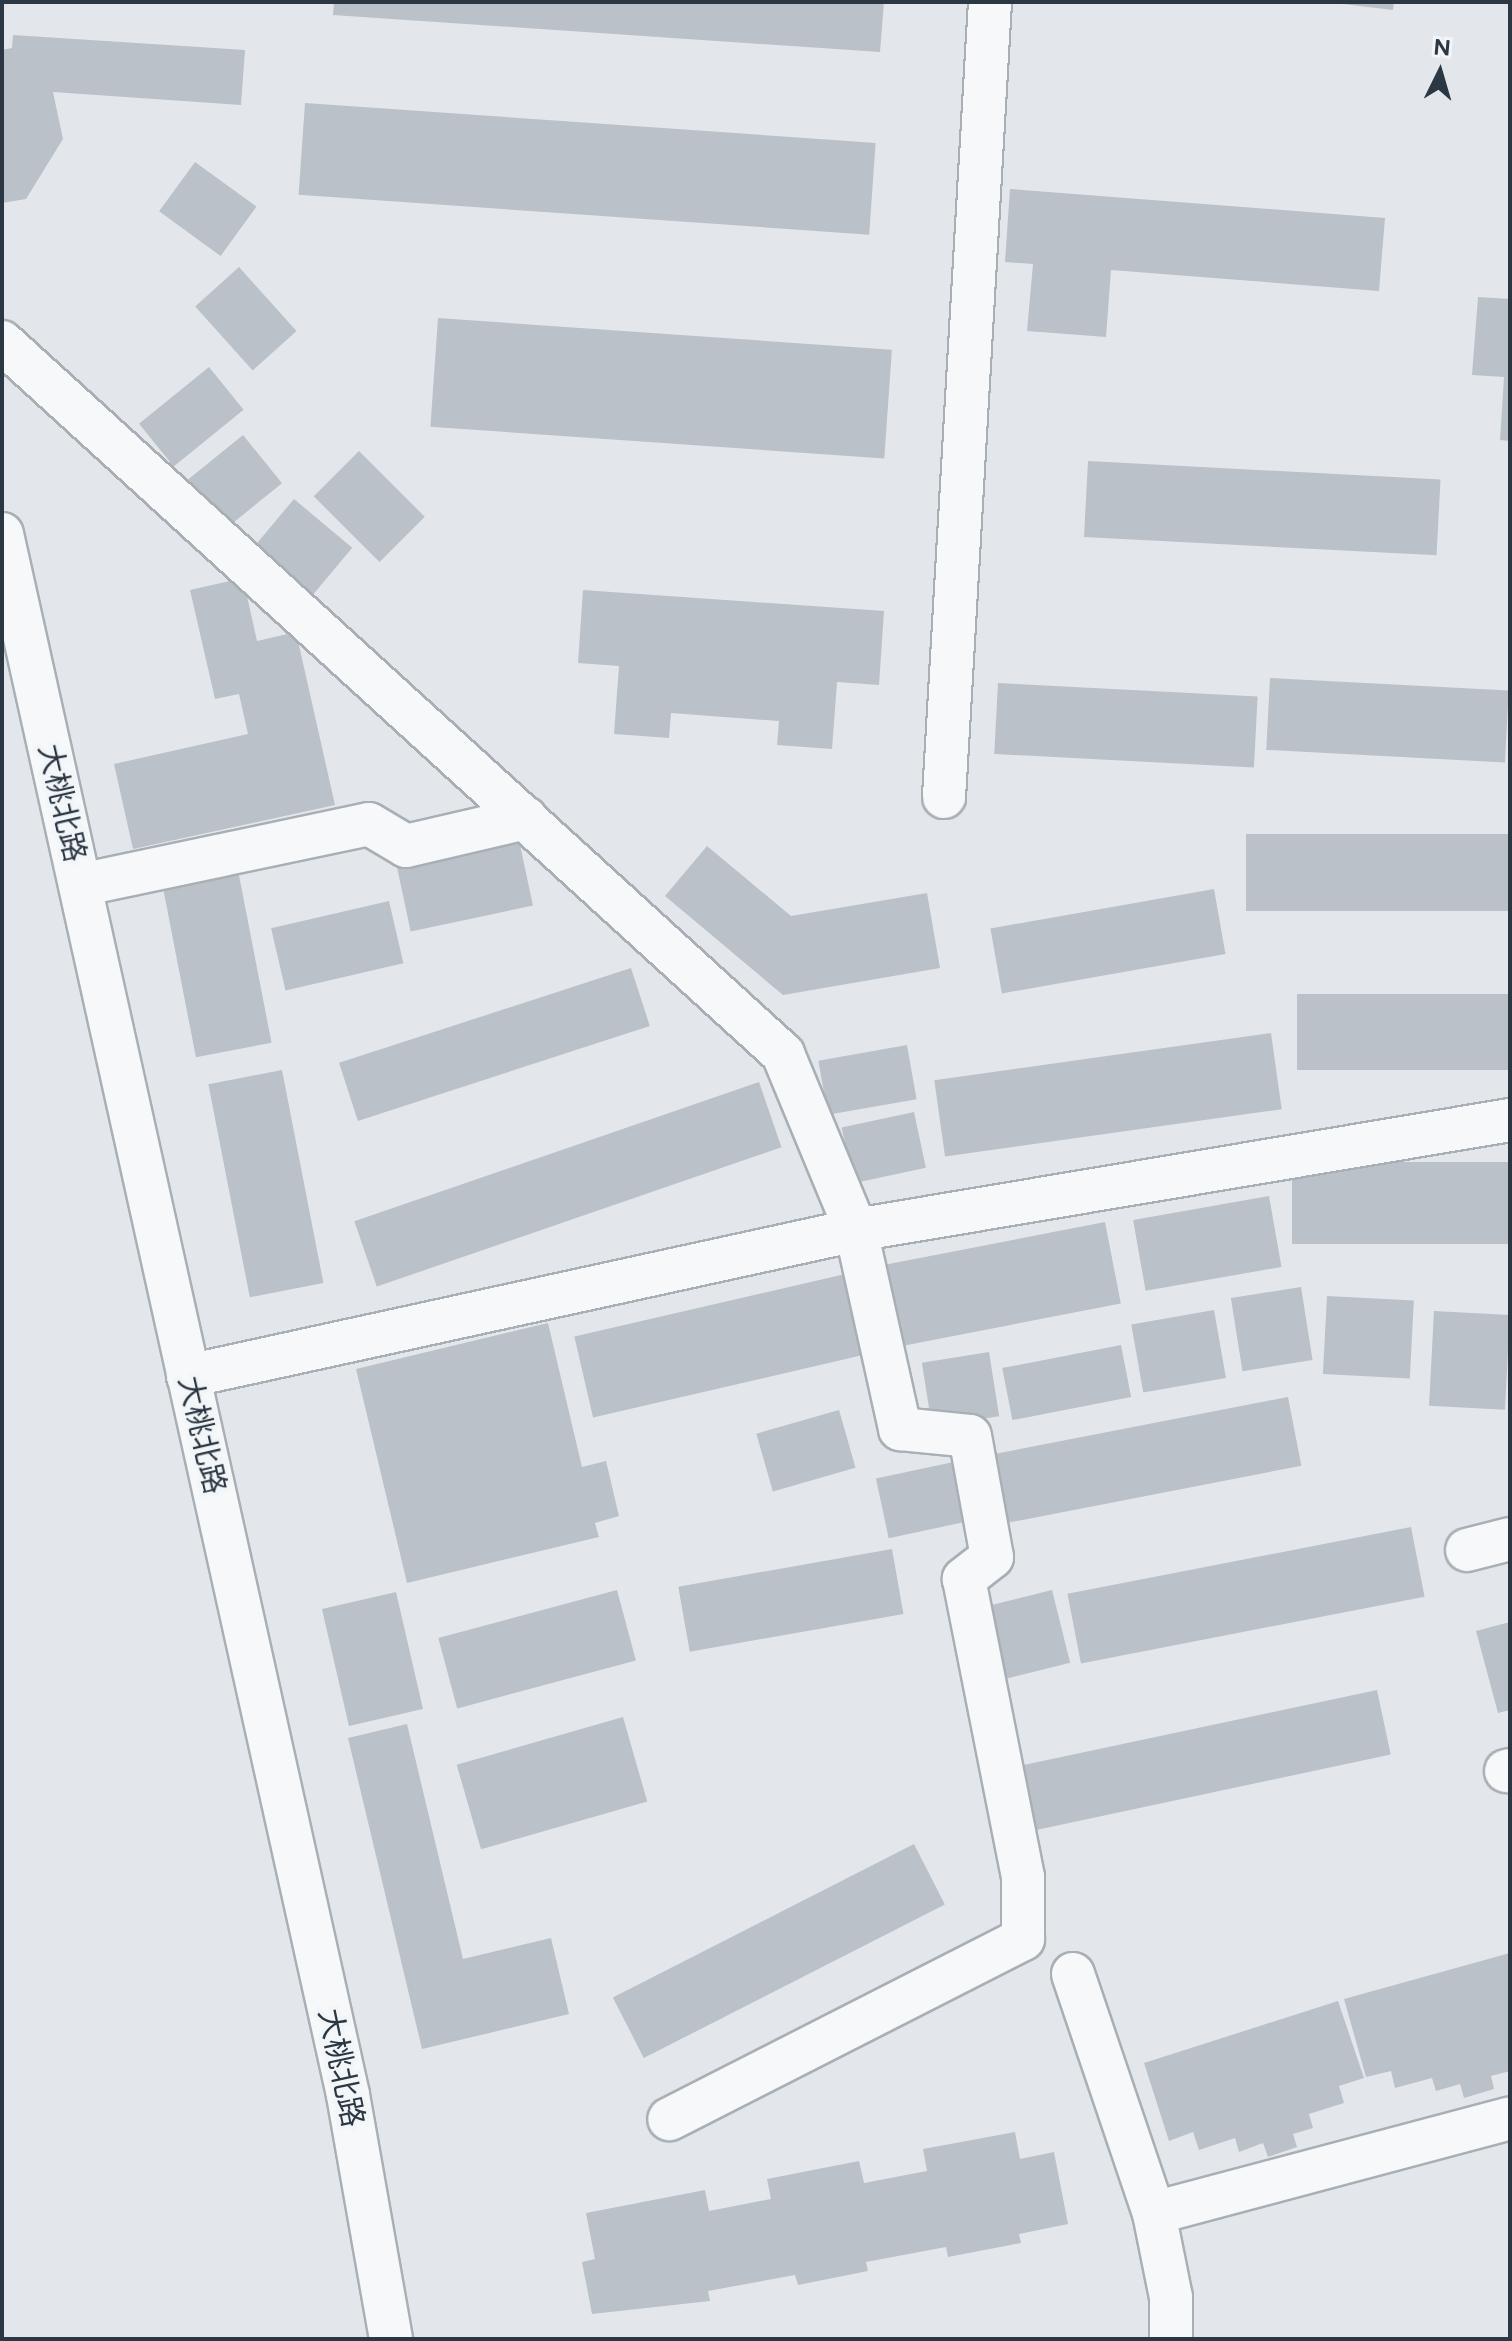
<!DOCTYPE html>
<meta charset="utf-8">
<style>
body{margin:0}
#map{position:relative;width:1512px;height:2341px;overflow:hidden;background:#e3e7eb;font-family:Figtree,"Noto Sans SC",sans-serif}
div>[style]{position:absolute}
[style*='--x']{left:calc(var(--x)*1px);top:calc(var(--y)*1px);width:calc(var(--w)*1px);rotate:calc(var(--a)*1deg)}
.building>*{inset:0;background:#bbc1c8;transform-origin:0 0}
.roads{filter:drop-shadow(2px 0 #a8afb5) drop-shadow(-2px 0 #a8afb5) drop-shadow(0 2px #a8afb5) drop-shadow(0 -2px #a8afb5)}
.minor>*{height:42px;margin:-21px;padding:0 21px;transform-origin:21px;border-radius:21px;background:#f6f8f9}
span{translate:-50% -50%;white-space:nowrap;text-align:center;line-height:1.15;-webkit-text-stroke:8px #f3f6f8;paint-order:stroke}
.street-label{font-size:30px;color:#2b3743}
.frame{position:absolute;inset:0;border:4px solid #2b3743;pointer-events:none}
.north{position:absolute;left:1400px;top:32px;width:80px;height:80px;-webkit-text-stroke:6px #f3f6f8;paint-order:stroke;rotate:5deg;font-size:22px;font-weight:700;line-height:32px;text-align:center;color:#2b3743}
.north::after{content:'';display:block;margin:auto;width:28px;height:36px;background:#2b3743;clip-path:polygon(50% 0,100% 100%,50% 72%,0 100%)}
</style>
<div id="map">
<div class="building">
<div style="clip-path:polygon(334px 2px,884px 2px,880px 52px,333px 15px)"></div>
<div style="clip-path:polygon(1326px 2px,1394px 2px,1393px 10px)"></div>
<div style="clip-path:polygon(13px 35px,245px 50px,241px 105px,53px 92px,63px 139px,26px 199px,2px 203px,2px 50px,12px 48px)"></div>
<div style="left:305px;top:103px;width:572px;height:92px;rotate:4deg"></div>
<div style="left:195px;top:162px;width:76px;height:61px;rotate:36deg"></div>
<div style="clip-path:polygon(1010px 189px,1385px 218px,1379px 291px,1111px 270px,1106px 337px,1027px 331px,1033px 264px,1005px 262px)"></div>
<div style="left:239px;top:267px;width:86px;height:59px;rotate:48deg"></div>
<div style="clip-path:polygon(1478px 297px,1510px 299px,1510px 441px,1500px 440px,1504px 377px,1472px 375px)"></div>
<div style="left:438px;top:318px;width:455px;height:109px;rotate:4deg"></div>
<div style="left:209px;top:367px;width:55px;height:90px;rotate:51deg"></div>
<div style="left:243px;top:435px;width:62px;height:75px;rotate:51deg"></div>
<div style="left:359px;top:451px;width:93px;height:64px;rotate:45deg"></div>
<div style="left:1088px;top:461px;width:353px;height:76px;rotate:3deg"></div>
<div style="left:294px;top:499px;width:76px;height:67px;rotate:40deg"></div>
<div style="clip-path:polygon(243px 578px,257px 641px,296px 632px,335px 805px,133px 849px,114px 764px,248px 734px,239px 694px,215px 699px,190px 590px)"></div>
<div style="clip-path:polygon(583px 590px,884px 611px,879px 685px,837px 682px,832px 749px,777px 745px,779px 721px,671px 713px,669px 738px,614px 734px,619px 666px,578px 663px)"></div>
<div style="left:1270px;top:678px;width:239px;height:72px;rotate:3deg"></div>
<div style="left:998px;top:683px;width:260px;height:71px;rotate:3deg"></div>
<div style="left:1510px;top:834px;width:77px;height:264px;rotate:90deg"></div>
<div style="left:519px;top:840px;width:67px;height:125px;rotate:78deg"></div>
<div style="clip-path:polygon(707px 846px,791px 916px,927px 893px,940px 968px,783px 995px,665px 896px)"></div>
<div style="left:237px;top:865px;width:181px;height:77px;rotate:79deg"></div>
<div style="left:1214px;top:889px;width:66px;height:227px;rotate:80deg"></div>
<div style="left:389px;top:901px;width:64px;height:121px;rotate:77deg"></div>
<div style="left:631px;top:968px;width:61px;height:307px;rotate:72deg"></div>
<div style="left:1510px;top:994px;width:76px;height:213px;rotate:90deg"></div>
<div style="left:1271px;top:1033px;width:77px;height:340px;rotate:82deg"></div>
<div style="left:907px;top:1045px;width:55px;height:90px;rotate:80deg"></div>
<div style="left:282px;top:1070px;width:217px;height:75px;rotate:79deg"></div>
<div style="left:759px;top:1082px;width:69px;height:428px;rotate:71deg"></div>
<div style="left:914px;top:1112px;width:57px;height:74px;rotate:78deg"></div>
<div style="left:1510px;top:1162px;width:82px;height:218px;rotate:90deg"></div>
<div style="left:1269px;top:1196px;width:72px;height:138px;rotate:80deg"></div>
<div style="left:1105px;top:1222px;width:83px;height:223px;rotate:79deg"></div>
<div style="left:854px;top:1272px;width:83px;height:287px;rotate:77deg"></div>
<div style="left:1301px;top:1287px;width:74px;height:71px;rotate:81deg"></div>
<div style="left:1327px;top:1296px;width:87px;height:78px;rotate:3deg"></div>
<div style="left:1214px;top:1310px;width:69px;height:84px;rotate:80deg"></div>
<div style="left:1434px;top:1311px;width:76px;height:95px;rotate:3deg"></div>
<div style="clip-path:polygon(548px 1323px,582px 1467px,606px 1461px,619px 1516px,595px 1523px,599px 1537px,407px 1583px,356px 1369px)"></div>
<div style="left:1121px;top:1345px;width:53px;height:121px;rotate:79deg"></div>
<div style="left:989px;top:1352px;width:65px;height:68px;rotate:81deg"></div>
<div style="left:1288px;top:1397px;width:70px;height:298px;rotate:79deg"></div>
<div style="left:839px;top:1410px;width:60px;height:86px;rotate:74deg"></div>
<div style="left:963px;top:1460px;width:61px;height:89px;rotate:78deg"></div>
<div style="left:1411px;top:1527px;width:71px;height:350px;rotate:79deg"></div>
<div style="left:892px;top:1549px;width:66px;height:217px;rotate:80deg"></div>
<div style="left:617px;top:1590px;width:73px;height:185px;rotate:75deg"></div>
<div style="left:1052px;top:1590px;width:75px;height:81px;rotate:76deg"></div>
<div style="left:396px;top:1592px;width:120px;height:76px;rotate:77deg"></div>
<div style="clip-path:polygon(1510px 1622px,1510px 1710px,1498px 1713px,1476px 1631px)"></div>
<div style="left:1377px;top:1690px;width:66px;height:366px;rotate:78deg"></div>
<div style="left:623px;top:1717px;width:88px;height:173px;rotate:74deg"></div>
<div style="clip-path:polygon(407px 1724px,463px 1959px,551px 1938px,569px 2014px,422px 2049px,348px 1738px)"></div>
<div style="left:914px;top:1844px;width:68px;height:338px;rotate:63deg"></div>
<div style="clip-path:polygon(1510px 1953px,1510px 2071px,1491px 2076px,1494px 2089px,1464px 2098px,1460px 2084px,1436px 2091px,1432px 2078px,1395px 2088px,1391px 2071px,1366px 2077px,1344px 1999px)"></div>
<div style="clip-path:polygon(1338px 2001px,1364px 2078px,1339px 2086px,1344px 2103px,1309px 2114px,1313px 2128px,1293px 2134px,1297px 2147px,1268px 2157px,1263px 2143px,1239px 2152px,1235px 2138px,1199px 2150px,1193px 2132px,1169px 2141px,1144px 2063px)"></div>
<div style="clip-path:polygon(1015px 2132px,1020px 2159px,1054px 2152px,1068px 2224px,1019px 2234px,1021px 2243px,948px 2257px,946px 2247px,866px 2262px,868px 2271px,798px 2285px,795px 2275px,708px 2291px,710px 2301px,592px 2314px,582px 2262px,595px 2259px,586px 2213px,705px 2190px,709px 2211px,771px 2199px,767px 2179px,859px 2161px,864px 2183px,927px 2171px,923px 2149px)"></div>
</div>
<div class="roads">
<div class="minor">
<div style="--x:2;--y:342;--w:1057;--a:42.35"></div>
<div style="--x:783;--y:1054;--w:191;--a:67.5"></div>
<div style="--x:856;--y:1230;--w:204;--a:77.5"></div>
<div style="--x:900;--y:1429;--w:70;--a:5.7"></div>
<div style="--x:970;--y:1436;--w:123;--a:79.7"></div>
<div style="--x:992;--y:1557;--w:36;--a:142"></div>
<div style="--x:964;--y:1579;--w:304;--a:78.8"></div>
<div style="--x:1023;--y:1877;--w:62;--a:90"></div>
<div style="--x:1023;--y:1939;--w:397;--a:153"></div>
<div style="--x:2;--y:534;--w:1599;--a:77.5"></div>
<div style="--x:348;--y:2095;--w:248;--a:80"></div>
<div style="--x:944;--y:797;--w:796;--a:-86.69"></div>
<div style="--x:80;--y:885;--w:295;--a:-11.9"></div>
<div style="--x:369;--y:824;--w:43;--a:30.7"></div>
<div style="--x:406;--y:846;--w:123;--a:-13.1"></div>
<div style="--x:188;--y:1376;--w:684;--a:-12.33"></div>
<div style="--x:856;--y:1230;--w:663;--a:-9.55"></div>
<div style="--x:1467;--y:1550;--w:44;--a:-14.3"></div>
<div style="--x:1506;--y:1771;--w:4;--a:-14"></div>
<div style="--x:1073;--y:1974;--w:252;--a:71.3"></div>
<div style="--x:1154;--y:2213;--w:86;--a:78.6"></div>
<div style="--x:1171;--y:2297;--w:42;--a:90"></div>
<div style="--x:1154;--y:2213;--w:368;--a:-14.9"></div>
</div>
</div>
<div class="street-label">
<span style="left:62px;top:803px;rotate:77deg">大桃北路</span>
<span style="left:202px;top:1435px;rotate:77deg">大桃北路</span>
<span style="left:341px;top:2068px;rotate:78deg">大桃北路</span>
</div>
<div class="frame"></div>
<div class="north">N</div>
</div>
